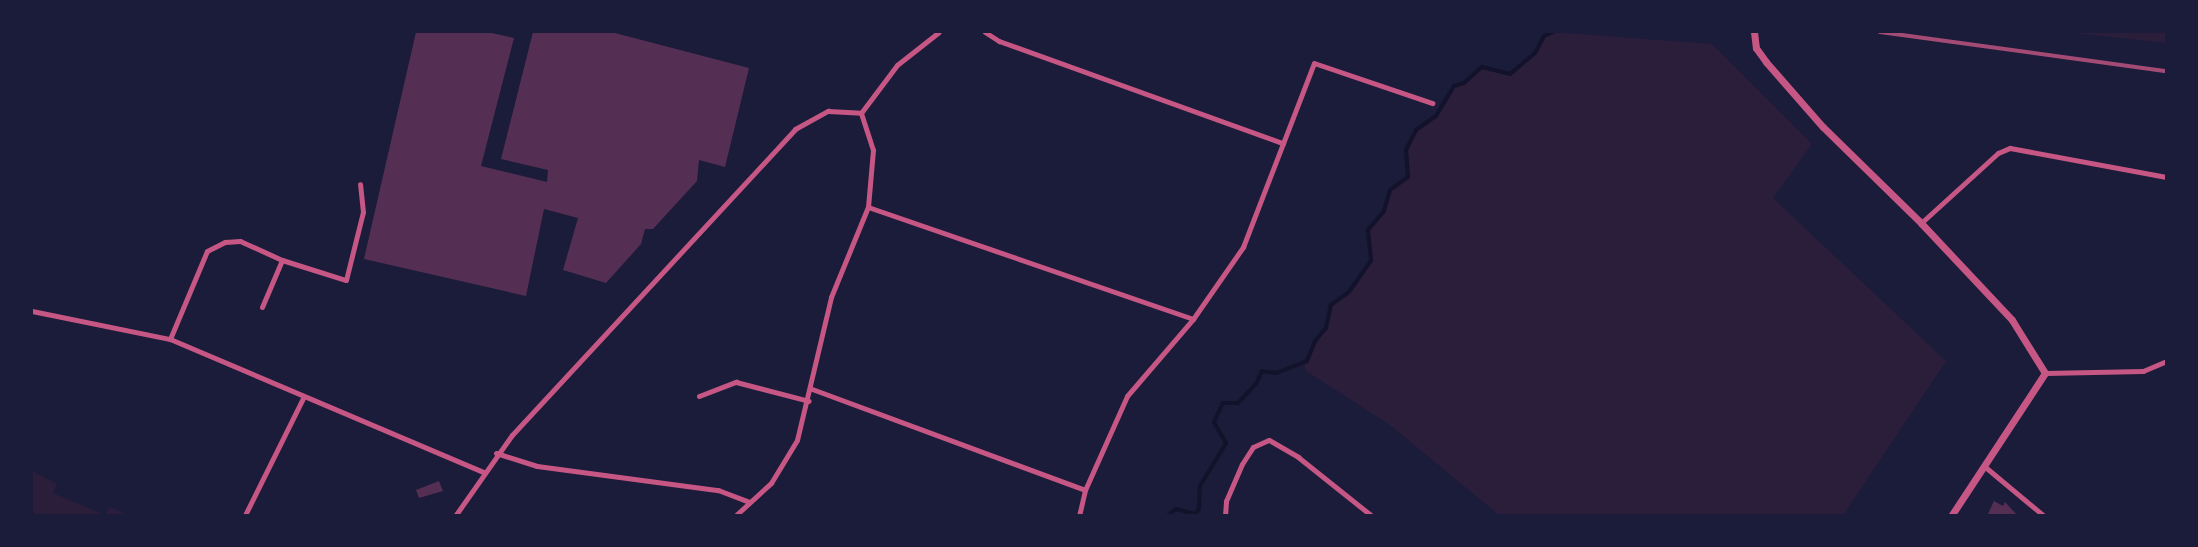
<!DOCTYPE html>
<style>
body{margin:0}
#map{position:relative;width:2198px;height:547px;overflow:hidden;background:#1b1b3a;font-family:Rubik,sans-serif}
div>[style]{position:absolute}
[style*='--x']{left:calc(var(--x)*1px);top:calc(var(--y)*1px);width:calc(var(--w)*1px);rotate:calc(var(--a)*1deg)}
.green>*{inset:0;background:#2a1e3b}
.stream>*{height:4px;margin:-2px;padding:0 2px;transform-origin:2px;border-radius:2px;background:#12122b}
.building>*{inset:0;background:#542f53}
.minor>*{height:5px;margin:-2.5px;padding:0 2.5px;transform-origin:2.5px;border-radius:2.5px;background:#c65784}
.tertiary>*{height:7px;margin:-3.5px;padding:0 3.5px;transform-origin:3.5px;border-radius:3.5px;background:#c65784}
.rail>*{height:4px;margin:-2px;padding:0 2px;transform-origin:2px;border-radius:2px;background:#a44b75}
span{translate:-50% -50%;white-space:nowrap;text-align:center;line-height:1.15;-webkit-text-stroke:4.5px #1b1b3a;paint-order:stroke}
.frame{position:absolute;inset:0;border:33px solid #1b1b3a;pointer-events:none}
</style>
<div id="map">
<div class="green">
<div style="clip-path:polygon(1553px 32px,1712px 44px,1812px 144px,1773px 198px,1946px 361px,1843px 515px,1499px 515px,1390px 425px,1306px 371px,1304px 364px,1326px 328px,1331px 305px,1349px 293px,1371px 260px,1368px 230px,1384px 211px,1390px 190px,1408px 177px,1406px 150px,1416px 130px,1436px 116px,1454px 86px,1464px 83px,1482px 67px,1510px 74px,1535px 53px,1544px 36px)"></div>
<div style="clip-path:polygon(2060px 32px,2166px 32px,2166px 43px,2066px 32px)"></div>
<div style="clip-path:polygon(32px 471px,57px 484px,53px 493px,105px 515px,110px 507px,127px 515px,32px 515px)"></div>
</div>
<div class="stream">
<div style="--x:32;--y:514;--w:2;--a:63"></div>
<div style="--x:1167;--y:516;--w:11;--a:-38"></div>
<div style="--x:1176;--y:509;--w:20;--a:15"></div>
<div style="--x:1195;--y:514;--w:6;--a:-51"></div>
<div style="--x:1199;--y:509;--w:23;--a:-88"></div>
<div style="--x:1200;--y:486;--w:50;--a:-58.8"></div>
<div style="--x:1226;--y:443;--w:24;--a:-120"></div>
<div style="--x:1214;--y:422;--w:21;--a:-65"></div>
<div style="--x:1223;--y:403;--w:15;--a:0"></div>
<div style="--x:1238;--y:403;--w:26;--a:-47"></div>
<div style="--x:1256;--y:384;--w:14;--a:-65"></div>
<div style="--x:1262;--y:371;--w:14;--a:8"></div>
<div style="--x:1276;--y:373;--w:33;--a:-21"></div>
<div style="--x:1307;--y:361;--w:22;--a:-68"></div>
<div style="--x:1315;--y:341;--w:17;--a:-50"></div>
<div style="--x:1326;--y:328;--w:24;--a:-78"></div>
<div style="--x:1331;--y:305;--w:22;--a:-36"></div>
<div style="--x:1349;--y:292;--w:39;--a:-55"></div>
<div style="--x:1371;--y:260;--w:30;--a:-96"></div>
<div style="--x:1368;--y:230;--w:25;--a:-50"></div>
<div style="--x:1384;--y:211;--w:22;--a:-74"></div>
<div style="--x:1390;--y:190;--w:22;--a:-36"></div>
<div style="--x:1408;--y:177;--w:27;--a:-94"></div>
<div style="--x:1406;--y:150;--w:22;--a:-63"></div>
<div style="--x:1416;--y:130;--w:24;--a:-35"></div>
<div style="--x:1436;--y:116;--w:35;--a:-59"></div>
<div style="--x:1454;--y:86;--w:10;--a:-17"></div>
<div style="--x:1464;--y:83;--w:24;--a:-42"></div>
<div style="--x:1482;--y:67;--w:29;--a:14"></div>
<div style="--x:1510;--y:74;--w:33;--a:-40"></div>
<div style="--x:1535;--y:53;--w:19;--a:-62"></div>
<div style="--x:1544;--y:36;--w:10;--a:-24"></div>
</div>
<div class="building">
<div style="clip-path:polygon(416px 32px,487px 32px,514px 38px,481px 166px,547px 182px,548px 170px,501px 159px,533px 32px,611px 32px,749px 68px,725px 167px,699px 160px,697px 181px,653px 229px,645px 229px,641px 244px,606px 283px,563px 270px,578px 218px,544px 209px,526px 296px,364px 259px)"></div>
<div style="clip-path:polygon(439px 481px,443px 491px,419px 498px,416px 490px)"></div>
<div style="clip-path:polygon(1994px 501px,2003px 506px,2005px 502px,2018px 516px,1987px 516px)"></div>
</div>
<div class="minor">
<div style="--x:985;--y:32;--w:17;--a:33"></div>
<div style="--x:999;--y:41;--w:302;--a:19.8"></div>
<div style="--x:861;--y:113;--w:60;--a:-53.1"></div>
<div style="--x:897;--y:65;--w:53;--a:-38.2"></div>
<div style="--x:868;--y:207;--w:344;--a:19"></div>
<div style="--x:1921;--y:223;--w:104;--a:-42.3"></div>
<div style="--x:1998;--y:153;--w:13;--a:-23"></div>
<div style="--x:2010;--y:148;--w:159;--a:10.5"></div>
<div style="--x:262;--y:307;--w:51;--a:-66.9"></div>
<div style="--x:32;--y:311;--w:141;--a:11.5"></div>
<div style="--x:170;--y:339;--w:340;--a:23"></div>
<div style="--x:170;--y:339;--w:95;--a:-67.2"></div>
<div style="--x:207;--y:251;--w:20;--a:-27"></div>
<div style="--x:225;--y:242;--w:15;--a:-4"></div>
<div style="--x:240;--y:241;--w:46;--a:24.3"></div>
<div style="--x:282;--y:260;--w:67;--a:17.4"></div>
<div style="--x:346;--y:280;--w:70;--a:-76"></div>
<div style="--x:363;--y:212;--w:28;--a:-96"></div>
<div style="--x:2045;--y:373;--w:98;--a:-1.2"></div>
<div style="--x:2143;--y:371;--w:25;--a:-23"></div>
<div style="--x:812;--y:389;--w:291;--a:20.3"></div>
<div style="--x:699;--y:396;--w:40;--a:-21"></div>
<div style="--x:736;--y:382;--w:75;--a:14.6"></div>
<div style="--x:496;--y:453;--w:43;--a:17.6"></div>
<div style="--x:537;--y:466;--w:183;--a:7.6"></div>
<div style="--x:718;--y:490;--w:34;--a:21"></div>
<div style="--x:1984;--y:466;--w:78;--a:39.8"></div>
<div style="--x:245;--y:515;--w:131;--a:-63.6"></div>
<div style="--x:455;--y:516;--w:99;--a:-54.9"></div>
<div style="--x:512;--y:435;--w:417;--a:-47.2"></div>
<div style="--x:795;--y:129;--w:38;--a:-29"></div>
<div style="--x:828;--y:111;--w:33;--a:3"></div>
<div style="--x:735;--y:516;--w:49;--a:-42.5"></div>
<div style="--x:771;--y:483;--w:50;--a:-58.8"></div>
<div style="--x:797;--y:440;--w:147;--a:-76.6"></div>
<div style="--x:831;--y:297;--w:97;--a:-67.7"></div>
<div style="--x:868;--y:207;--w:57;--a:-85"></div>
<div style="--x:873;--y:150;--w:39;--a:-108"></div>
<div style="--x:1079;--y:516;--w:27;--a:-77"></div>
<div style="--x:1085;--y:490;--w:103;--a:-65.9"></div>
<div style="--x:1127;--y:396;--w:101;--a:-49.4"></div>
<div style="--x:1193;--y:319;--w:88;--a:-55.2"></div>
<div style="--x:1243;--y:247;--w:197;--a:-68.9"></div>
<div style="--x:1314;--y:63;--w:125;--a:18.7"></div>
<div style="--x:1225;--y:516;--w:15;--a:-86"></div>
<div style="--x:1226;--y:501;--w:40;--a:-66.6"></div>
<div style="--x:1242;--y:464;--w:20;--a:-57"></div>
<div style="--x:1253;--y:447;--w:17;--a:-24"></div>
<div style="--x:1269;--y:440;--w:34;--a:30"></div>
<div style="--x:1298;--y:457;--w:95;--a:38.6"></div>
</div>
<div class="tertiary">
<div style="--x:1754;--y:32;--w:16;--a:83"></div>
<div style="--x:1756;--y:48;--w:17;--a:54"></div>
<div style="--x:1766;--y:62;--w:86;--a:48.8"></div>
<div style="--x:1823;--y:127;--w:137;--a:44.4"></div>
<div style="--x:1921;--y:223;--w:133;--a:46.8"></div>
<div style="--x:2012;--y:320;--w:62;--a:58.1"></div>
<div style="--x:2045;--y:373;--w:171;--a:123.3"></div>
</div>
<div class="rail">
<div style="--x:1880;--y:32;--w:289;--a:7.8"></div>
</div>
<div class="frame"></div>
</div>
